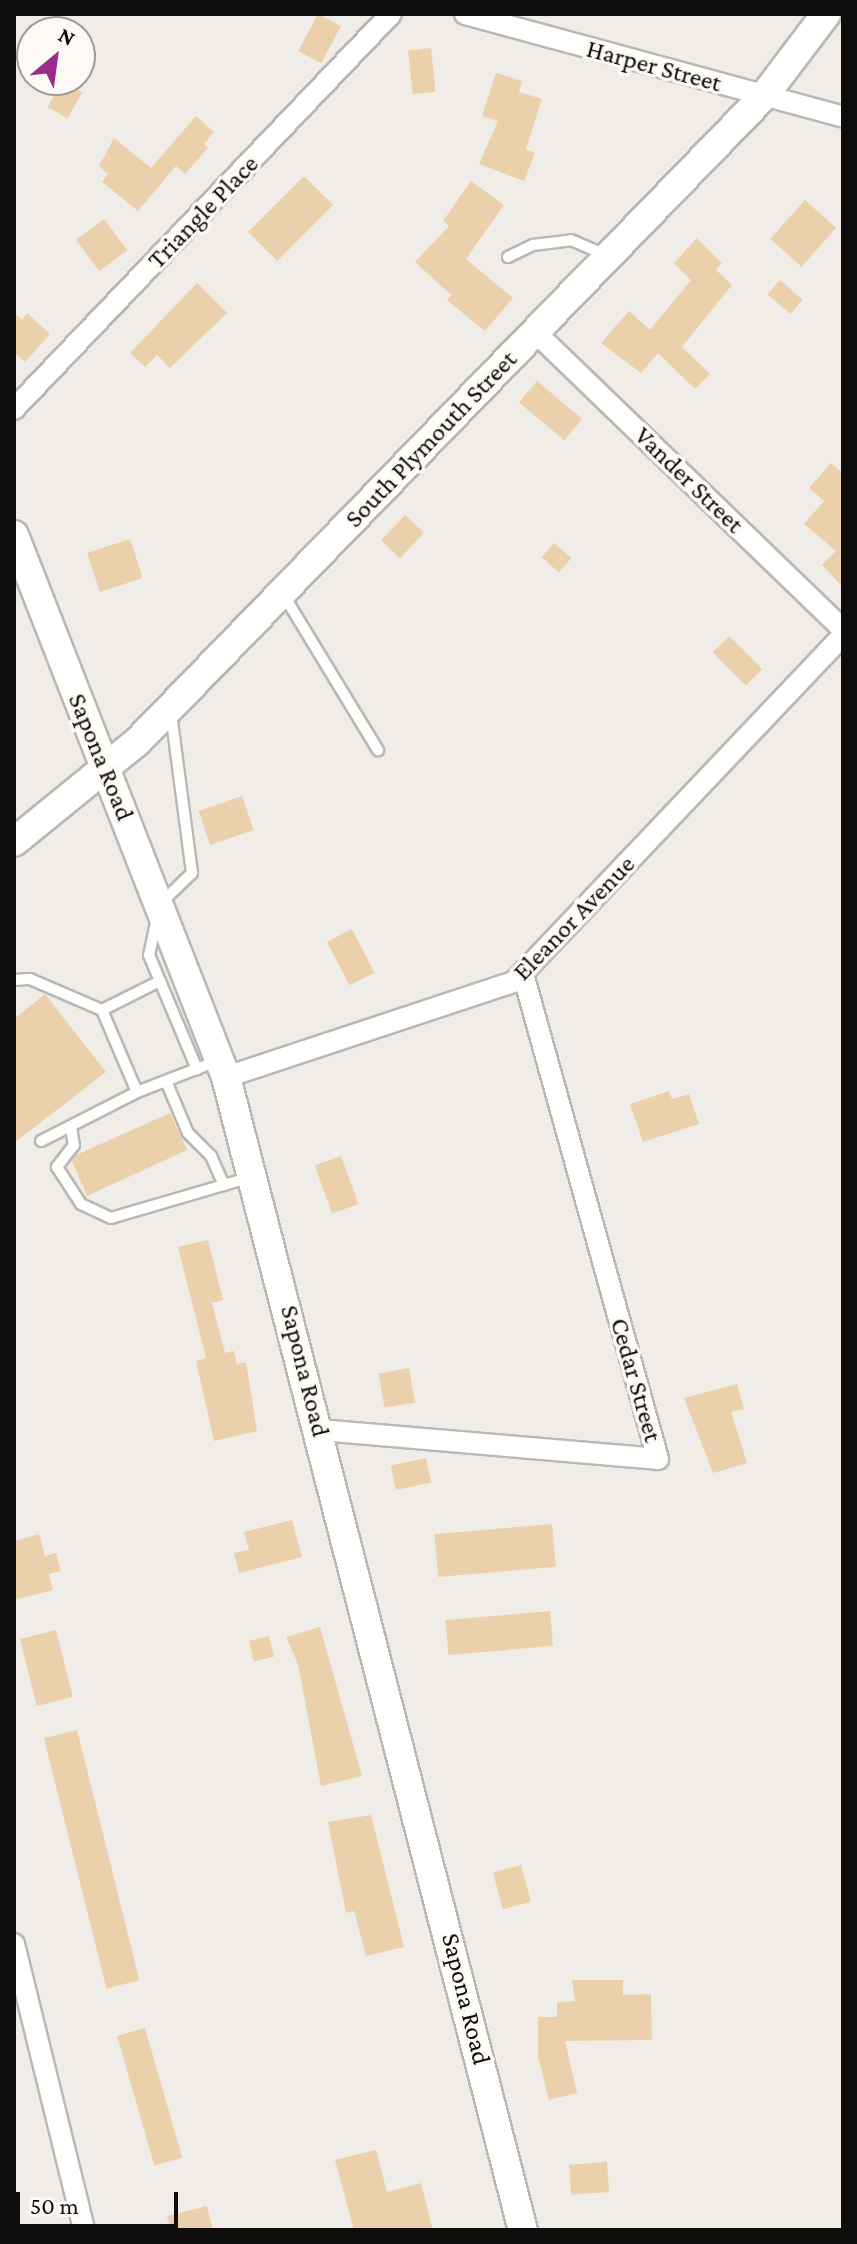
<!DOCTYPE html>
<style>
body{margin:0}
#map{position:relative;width:857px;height:2244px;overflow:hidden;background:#f0ece8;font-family:"Crimson Pro",serif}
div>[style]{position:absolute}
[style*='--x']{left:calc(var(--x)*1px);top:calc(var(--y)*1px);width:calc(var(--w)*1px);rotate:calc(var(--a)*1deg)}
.building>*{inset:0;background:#ebd1ab;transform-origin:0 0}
.roads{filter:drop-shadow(2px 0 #bbb8b3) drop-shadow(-2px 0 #bbb8b3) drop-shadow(0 2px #bbb8b3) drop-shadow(0 -2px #bbb8b3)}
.lane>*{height:10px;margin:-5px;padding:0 5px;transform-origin:5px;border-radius:5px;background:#fff}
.street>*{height:20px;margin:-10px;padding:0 10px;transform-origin:10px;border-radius:10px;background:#fff}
.secondary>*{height:28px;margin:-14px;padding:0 14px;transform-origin:14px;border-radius:14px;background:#fff}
span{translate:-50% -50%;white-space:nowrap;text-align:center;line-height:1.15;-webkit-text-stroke:7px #fdfaf5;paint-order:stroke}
.street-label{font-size:26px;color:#0e0d0b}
.frame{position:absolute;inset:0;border:16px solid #0e0d0b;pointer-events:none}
.north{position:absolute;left:16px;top:16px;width:80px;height:80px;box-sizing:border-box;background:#fdfaf5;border:2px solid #9d9b97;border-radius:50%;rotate:29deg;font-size:22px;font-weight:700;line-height:32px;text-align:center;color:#0e0d0b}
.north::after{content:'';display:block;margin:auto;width:28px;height:36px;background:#9b2c8a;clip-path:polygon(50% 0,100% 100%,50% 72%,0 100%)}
.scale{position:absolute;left:16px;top:2192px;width:162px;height:36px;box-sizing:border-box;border:4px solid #0e0d0b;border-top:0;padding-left:10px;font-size:24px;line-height:28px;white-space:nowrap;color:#0e0d0b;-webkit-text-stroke:6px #fdfaf5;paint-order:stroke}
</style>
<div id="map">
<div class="building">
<div style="left:318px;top:14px;width:26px;height:42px;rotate:28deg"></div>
<div style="left:431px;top:48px;width:44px;height:23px;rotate:84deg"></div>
<div style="clip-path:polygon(496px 73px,522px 81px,519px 92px,542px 99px,526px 149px,535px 153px,524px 181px,479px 164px,498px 121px,482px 116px)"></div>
<div style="left:62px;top:81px;width:23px;height:30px;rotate:29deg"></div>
<div style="clip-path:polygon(196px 116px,214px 132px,204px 144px,208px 148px,185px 174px,176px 166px,138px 211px,102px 182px,108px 174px,99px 166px,114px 138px,151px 168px)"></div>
<div style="left:304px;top:176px;width:41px;height:79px;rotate:45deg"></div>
<div style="clip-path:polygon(471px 181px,504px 205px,466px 259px,513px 298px,485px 331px,447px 300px,451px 295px,415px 262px,449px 226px,443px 221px)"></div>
<div style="left:805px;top:200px;width:42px;height:52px;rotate:42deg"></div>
<div style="left:104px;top:219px;width:39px;height:35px;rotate:53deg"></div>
<div style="clip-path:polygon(697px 238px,722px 263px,716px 270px,732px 285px,682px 347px,710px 374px,695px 389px,658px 353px,641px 373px,601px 343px,629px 311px,650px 330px,691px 280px,674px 263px)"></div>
<div style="left:780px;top:280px;width:30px;height:19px;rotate:41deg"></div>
<div style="clip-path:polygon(197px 283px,227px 313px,170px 368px,157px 355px,145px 367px,130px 353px)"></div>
<div style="clip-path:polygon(14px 313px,22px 320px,27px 313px,50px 334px,25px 362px,14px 352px)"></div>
<div style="left:537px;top:381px;width:59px;height:28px;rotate:40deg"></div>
<div style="clip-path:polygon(831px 463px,843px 473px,843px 587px,822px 565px,836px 551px,804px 524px,824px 501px,809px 488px)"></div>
<div style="left:405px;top:515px;width:26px;height:35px;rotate:43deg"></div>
<div style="left:130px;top:539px;width:41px;height:45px;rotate:72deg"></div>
<div style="left:554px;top:543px;width:23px;height:19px;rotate:41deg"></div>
<div style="left:729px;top:636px;width:47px;height:23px;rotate:45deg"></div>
<div style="left:242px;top:796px;width:36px;height:46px;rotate:71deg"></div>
<div style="left:352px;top:929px;width:49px;height:28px;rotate:63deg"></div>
<div style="clip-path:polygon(45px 994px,106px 1072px,14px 1143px,14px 1019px)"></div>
<div style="clip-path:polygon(669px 1091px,672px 1099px,689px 1094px,699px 1124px,643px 1142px,630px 1104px)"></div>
<div style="clip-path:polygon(170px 1113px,187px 1150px,87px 1196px,72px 1161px,76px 1155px)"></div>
<div style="left:341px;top:1156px;width:51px;height:28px;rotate:70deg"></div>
<div style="clip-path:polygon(208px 1240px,223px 1300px,212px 1303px,225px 1353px,234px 1351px,237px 1364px,246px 1362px,257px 1431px,214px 1441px,196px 1361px,206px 1358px,178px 1247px)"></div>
<div style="left:409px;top:1368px;width:35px;height:31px;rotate:80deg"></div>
<div style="clip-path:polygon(737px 1384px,744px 1409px,731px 1412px,747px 1463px,713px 1473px,684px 1398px)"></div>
<div style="left:426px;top:1458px;width:25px;height:36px;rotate:78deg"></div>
<div style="clip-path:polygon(292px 1520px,302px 1557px,239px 1573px,234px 1553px,249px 1550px,244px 1532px)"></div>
<div style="left:552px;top:1524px;width:43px;height:118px;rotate:85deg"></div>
<div style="clip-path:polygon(39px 1534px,45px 1556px,56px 1553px,61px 1571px,49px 1574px,53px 1590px,14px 1600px,14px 1541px)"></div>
<div style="left:550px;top:1611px;width:35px;height:105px;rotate:85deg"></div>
<div style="clip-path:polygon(320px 1627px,362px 1776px,321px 1786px,298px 1664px,286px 1637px)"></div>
<div style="left:56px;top:1630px;width:69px;height:37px;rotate:76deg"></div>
<div style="left:269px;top:1636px;width:21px;height:21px;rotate:76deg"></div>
<div style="left:77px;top:1730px;width:258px;height:34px;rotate:76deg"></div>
<div style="clip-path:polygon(371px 1815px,404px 1947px,366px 1956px,354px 1911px,346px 1913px,328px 1822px)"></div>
<div style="left:521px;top:1865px;width:38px;height:29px;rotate:75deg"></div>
<div style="clip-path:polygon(572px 1980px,623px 1980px,623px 1995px,651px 1994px,652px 2040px,565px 2041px,577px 2093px,549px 2100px,538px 2056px,538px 2017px,557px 2017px,557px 2002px,575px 2001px)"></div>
<div style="left:145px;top:2028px;width:135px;height:29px;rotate:74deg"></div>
<div style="clip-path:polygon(376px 2150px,387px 2192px,421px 2183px,433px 2230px,354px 2230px,335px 2160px)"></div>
<div style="left:607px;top:2162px;width:30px;height:38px;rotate:86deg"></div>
<div style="clip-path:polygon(207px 2206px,213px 2230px,171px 2230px,167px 2216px)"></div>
</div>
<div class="roads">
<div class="lane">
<div style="--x:508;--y:257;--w:28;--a:-26"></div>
<div style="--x:533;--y:245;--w:38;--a:-7"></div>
<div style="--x:571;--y:240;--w:40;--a:23.4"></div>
<div style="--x:283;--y:594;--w:183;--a:58.7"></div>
<div style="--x:161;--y:903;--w:43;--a:-44.1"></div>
<div style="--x:192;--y:873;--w:160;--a:-97.5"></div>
<div style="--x:157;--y:918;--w:38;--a:102"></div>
<div style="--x:149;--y:955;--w:124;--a:67.2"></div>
<div style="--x:14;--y:980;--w:16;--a:-4"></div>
<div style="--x:30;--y:979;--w:78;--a:23.3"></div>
<div style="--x:102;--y:1010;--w:89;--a:66.9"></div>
<div style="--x:137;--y:1092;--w:86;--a:-21.2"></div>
<div style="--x:102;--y:1010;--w:65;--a:-26.6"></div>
<div style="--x:166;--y:1081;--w:56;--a:67.1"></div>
<div style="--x:188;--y:1133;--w:33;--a:45"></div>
<div style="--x:211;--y:1156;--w:32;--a:66"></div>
<div style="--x:71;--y:1127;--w:18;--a:81"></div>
<div style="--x:74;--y:1145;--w:28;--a:128"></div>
<div style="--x:57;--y:1167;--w:44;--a:57"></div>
<div style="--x:81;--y:1204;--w:33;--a:25"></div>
<div style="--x:111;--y:1218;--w:146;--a:-16.3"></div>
<div style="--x:41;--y:1141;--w:108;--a:-27"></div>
</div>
<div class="street">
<div style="--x:465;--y:14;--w:392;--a:15.2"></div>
<div style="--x:534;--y:331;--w:429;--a:44"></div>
<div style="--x:14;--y:409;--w:546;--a:-46.34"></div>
<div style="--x:226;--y:1077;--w:303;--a:-18.3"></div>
<div style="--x:514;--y:982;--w:478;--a:-46.5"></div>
<div style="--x:320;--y:1430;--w:339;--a:4.9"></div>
<div style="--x:658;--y:1459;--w:503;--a:-105.55"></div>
<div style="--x:14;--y:1944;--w:294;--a:76.2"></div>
</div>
<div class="secondary">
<div style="--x:14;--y:535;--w:582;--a:68.64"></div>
<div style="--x:226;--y:1077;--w:1191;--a:75.56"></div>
<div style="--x:14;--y:842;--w:159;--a:-39.1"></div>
<div style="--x:137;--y:742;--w:900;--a:-45.86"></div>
<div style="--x:764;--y:96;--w:103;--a:-52.9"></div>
</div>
</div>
<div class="street-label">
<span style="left:654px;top:66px;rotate:15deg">Harper Street</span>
<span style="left:203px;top:212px;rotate:-46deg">Triangle Place</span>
<span style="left:431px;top:439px;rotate:-46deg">South Plymouth Street</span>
<span style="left:689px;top:480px;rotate:44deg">Vander Street</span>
<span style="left:101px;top:757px;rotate:68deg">Sapona Road</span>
<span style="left:574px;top:918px;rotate:-46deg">Eleanor Avenue</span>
<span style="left:305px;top:1371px;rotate:76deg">Sapona Road</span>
<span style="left:636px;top:1380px;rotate:74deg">Cedar Street</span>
<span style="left:466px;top:1999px;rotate:76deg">Sapona Road</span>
</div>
<div class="frame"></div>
<div class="north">N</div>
<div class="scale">50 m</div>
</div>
